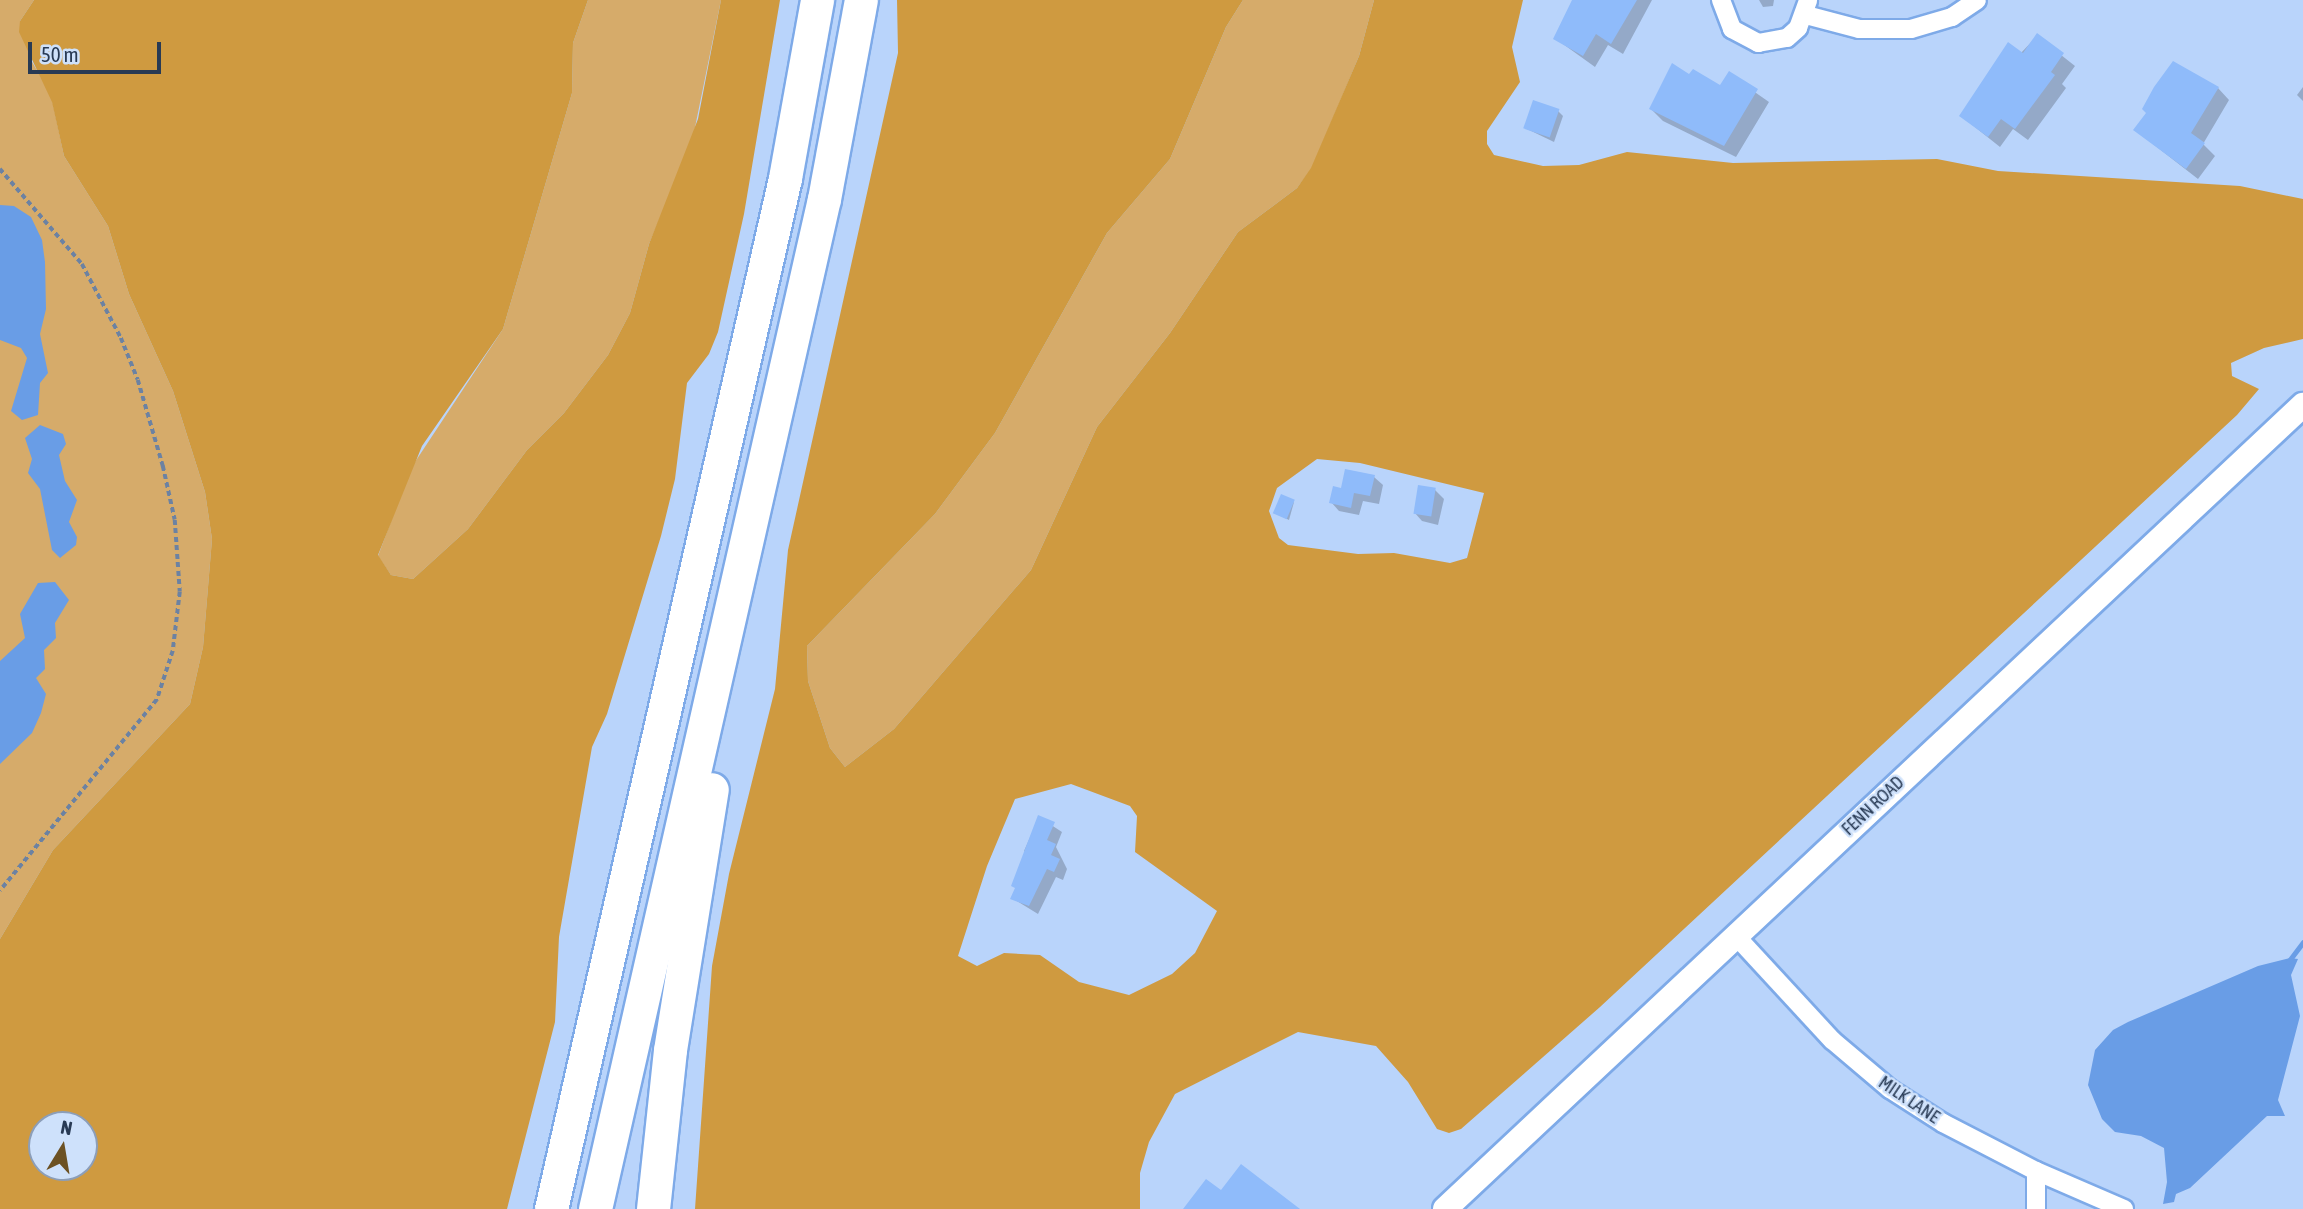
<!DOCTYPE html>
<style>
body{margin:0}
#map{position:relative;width:2303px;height:1209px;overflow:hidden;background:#b9d4fb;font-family:"Asap Condensed",sans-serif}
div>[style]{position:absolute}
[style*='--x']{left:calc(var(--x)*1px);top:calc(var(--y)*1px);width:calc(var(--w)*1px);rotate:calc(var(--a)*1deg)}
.green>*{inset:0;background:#d6ab6a}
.forest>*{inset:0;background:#cf9a40}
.water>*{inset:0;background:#699de6}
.shadow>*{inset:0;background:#0003}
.stream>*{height:5px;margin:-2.5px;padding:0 2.5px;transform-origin:2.5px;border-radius:2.5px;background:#699de6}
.building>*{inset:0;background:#8fbbfa;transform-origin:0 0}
.path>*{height:3.5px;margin-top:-1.75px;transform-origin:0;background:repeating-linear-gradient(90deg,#6c82a2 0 5px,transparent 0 8.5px)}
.roads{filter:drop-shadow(2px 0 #7eaae8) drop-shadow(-2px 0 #7eaae8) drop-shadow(0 2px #7eaae8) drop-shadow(0 -2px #7eaae8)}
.street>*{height:18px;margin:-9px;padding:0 9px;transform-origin:9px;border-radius:9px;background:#fff}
.secondary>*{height:24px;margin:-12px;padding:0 12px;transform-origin:12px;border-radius:12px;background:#fff}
.highway>*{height:33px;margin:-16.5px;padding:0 16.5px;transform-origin:16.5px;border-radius:16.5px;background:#fff}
span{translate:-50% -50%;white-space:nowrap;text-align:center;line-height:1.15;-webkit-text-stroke:5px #cee1fb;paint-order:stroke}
.street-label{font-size:18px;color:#283a54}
.north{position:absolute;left:28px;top:1111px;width:70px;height:70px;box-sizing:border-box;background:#cee1fb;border:2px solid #8c9eb8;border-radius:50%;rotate:11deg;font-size:19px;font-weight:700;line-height:28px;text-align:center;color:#283a54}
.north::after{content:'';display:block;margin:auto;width:24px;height:32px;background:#6c5123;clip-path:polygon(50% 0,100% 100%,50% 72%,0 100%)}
.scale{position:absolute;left:28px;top:42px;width:133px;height:32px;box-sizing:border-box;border:4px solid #283a54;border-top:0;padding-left:9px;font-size:21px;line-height:24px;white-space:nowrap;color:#283a54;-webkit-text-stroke:5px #cee1fb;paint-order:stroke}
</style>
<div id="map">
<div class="green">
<div style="clip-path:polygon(0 0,34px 0,20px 21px,31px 60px,51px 95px,64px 156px,108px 226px,129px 294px,173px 391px,205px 492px,212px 539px,203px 647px,190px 704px,53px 850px,0 939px)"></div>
<div style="clip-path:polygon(588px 0,721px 0,692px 142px,649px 244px,630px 313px,608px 355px,564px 413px,527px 450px,468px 529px,413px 579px,391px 575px,378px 556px,411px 468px,503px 329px,572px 93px,573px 43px)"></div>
<div style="clip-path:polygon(1243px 0,1374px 0,1359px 56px,1312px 168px,1297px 188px,1238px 232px,1170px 333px,1097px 427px,1031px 570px,894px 729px,845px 767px,830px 748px,808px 681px,807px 646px,935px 514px,995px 433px,1107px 233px,1170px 159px,1226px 27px)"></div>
</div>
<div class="forest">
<div style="clip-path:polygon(evenodd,34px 0,588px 0,573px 43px,572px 93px,503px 329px,422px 446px,378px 555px,391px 575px,413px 579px,468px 529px,527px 450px,564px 413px,608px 355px,630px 313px,649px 244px,698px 119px,721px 0,780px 0,744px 214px,718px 332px,709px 354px,687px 383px,675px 479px,661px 536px,607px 714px,592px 747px,559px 937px,555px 1022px,507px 1209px,0 1209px,0 939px,53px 850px,190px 704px,203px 647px,212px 539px,205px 492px,173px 391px,129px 294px,108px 226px,64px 156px,52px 102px,19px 32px,20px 21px,34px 0,84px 1125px,84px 1167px,42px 1167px,42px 1125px,84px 1125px)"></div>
<div style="clip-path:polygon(evenodd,897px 0,1243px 0,1226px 27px,1170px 159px,1107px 233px,995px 433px,935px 514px,807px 646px,808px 681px,830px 748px,845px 767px,894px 729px,1031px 570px,1097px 427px,1170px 333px,1238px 232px,1297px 188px,1311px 168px,1359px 56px,1374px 0,1523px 0,1512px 47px,1520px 82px,1487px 131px,1487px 144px,1494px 155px,1543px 166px,1579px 165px,1627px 152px,1733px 163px,1937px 159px,1998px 171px,2240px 186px,2303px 199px,2303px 339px,2264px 348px,2231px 363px,2232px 376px,2259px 389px,2237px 415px,1600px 1007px,1461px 1129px,1449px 1133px,1437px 1129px,1408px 1082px,1376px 1046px,1298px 1032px,1175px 1094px,1149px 1142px,1140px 1173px,1140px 1209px,695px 1209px,712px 966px,729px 874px,775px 689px,788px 550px,898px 53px,897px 0,1317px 459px,1360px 463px,1484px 493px,1467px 558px,1450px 563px,1394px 553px,1358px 554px,1288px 545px,1279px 538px,1269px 511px,1277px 488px,1317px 459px,897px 0,1071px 784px,1130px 806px,1137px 816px,1135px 852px,1217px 911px,1195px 953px,1172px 974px,1129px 995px,1079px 982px,1040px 955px,1004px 953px,977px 966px,958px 956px,987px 866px,1015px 799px,1071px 784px)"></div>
</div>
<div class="water">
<div style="clip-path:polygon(0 205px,14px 206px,31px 217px,42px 240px,45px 262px,46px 309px,40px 334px,48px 373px,40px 383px,38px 415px,22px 420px,11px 411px,27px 358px,21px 348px,0 340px)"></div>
<div style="clip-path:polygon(40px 425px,63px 434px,66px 444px,59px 455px,65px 481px,77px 500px,69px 522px,77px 537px,76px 545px,60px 558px,52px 550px,40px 489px,28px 473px,32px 459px,25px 438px)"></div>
<div style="clip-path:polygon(55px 582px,69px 600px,55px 623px,56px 638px,44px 650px,45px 669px,36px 678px,46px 694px,41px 713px,32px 733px,0 764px,0 661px,25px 638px,20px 614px,38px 583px)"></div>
<div style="clip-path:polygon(2290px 958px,2298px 959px,2291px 975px,2300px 1016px,2278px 1100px,2285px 1116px,2267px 1116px,2190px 1188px,2176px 1194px,2174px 1202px,2163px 1204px,2167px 1182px,2164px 1148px,2141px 1136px,2115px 1132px,2102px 1119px,2088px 1085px,2095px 1050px,2113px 1030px,2128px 1022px,2258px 966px)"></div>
</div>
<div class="shadow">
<div style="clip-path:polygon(1576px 0,1652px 0,1623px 54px,1608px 45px,1595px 67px,1556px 39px)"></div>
<div style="clip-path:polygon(1759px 0,1774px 0,1773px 6px,1763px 7px)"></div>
<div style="clip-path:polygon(2037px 36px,2075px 66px,2062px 84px,2066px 88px,2028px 140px,2013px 129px,2000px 147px,1961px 116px)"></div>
<div style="clip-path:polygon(1729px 74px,1769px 102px,1736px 157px,1663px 121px,1651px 109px,1690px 76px,1721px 88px)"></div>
<div style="clip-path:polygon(2303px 87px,2303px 101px,2297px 95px)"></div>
<div style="clip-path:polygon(2218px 88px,2229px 100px,2203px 144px,2215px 156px,2198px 179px,2135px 130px,2148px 113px)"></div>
<div style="clip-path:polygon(1558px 111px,1563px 116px,1554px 142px,1525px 128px)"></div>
<div style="clip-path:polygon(1374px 477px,1383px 485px,1379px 504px,1363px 501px,1359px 515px,1339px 511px,1331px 502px,1342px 490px)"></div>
<div style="clip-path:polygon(1435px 490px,1444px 499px,1438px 525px,1422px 521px,1414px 512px)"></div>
<div style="clip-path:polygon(1294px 502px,1289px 520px,1275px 513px)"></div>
<div style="clip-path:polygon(1039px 817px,1062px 832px,1056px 847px,1067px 869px,1063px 880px,1056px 877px,1038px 914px,1012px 898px,1027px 854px,1024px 851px)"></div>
</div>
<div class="stream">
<div style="--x:2288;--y:962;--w:25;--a:-53"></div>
</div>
<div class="building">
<div style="clip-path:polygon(1572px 0,1637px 0,1611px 44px,1596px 34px,1583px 56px,1553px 39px)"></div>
<div style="clip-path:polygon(2037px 33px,2064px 53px,2051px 72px,2055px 75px,2015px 129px,2001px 119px,1988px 137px,1959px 116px,2008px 42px,2023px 53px)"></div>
<div style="clip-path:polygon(2173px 61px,2219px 87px,2191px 133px,2205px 143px,2186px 169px,2133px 130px,2146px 113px,2142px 109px,2154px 87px)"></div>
<div style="clip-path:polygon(1672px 63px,1689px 74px,1693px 69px,1720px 85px,1729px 71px,1758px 89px,1724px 146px,1649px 109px)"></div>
<div style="left:1533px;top:100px;width:28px;height:30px;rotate:19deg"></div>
<div style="clip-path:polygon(1345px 469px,1375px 475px,1370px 496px,1354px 493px,1351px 508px,1329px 503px,1333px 486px,1341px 488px)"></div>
<div style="left:1418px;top:485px;width:18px;height:29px;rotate:9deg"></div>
<div style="left:1281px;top:494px;width:15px;height:21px;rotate:23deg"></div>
<div style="clip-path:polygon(1038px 815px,1055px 822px,1047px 840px,1056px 844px,1051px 855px,1060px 859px,1054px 872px,1047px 869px,1029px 906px,1010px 899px,1015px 888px,1011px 886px)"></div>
<div style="clip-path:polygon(1241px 1164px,1300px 1209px,1183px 1209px,1206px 1179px,1221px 1190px)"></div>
</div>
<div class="path">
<div style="--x:0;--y:169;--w:125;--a:49.2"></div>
<div style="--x:82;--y:264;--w:84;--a:62.2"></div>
<div style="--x:121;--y:338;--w:45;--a:68"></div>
<div style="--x:138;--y:380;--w:90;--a:73.8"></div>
<div style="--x:163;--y:466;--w:55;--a:77.5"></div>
<div style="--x:175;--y:520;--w:72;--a:86"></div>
<div style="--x:180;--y:592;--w:59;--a:96.8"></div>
<div style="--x:173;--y:651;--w:52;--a:108.1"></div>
<div style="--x:157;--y:700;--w:247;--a:129.4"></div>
</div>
<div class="roads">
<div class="street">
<div style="--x:1721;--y:0;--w:31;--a:69"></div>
<div style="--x:1732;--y:29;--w:30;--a:28"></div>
<div style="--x:1758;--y:43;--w:29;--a:-10"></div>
<div style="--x:1787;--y:38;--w:15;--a:-42"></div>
<div style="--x:1798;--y:28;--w:30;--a:-70"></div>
<div style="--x:1806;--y:15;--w:55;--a:14.8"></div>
<div style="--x:1859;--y:29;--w:52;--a:0"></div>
<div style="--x:1911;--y:29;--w:43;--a:-16.3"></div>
<div style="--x:1952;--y:17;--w:30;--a:-34"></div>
<div style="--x:1735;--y:935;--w:143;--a:47.3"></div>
<div style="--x:1832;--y:1040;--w:76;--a:40.2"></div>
<div style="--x:1890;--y:1089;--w:63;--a:32.7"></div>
<div style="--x:1943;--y:1123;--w:105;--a:27.3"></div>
<div style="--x:2036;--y:1171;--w:96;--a:23.4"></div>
<div style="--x:2036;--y:1209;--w:38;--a:-90"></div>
</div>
<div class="secondary">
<div style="--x:1445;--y:1209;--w:1176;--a:-43.14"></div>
</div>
<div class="highway">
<div style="--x:551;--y:1209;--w:1057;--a:-77.21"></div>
<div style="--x:785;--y:178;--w:181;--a:-79.8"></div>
<div style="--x:595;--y:1209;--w:1036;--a:-77.23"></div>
<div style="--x:824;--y:199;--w:202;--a:-79.5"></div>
<div style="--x:653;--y:1209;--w:160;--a:-83.9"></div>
<div style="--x:670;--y:1050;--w:264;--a:-80.9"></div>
</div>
</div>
<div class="street-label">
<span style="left:1873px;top:806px;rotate:-43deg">FENN ROAD</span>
<span style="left:1909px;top:1100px;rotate:34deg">MILK LANE</span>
</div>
<div class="north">N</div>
<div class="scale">50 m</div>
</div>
